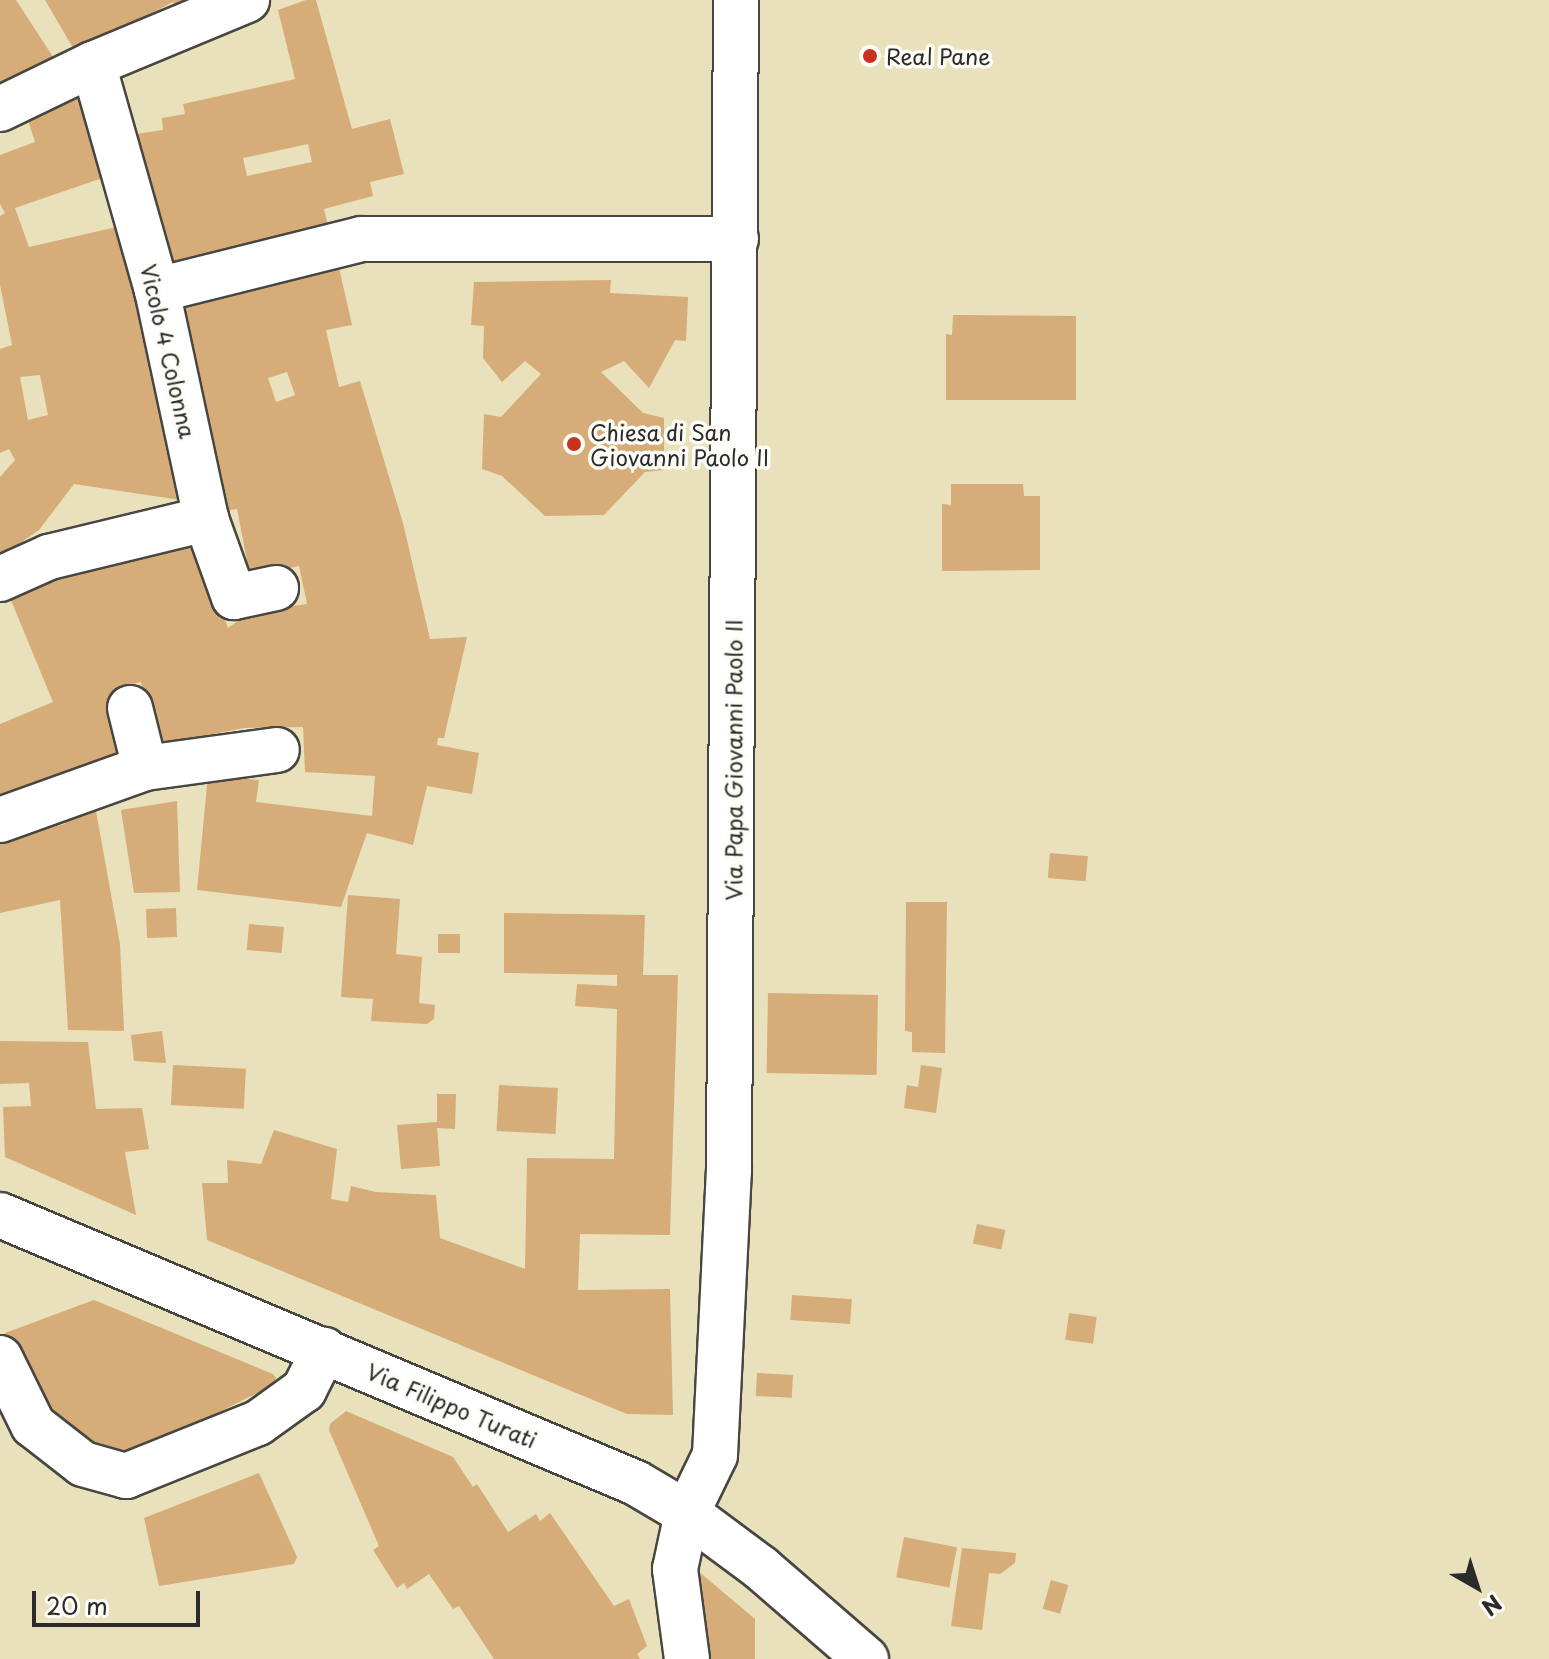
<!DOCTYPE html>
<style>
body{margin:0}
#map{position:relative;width:1549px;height:1659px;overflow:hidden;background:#e9e0bc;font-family:"Playpen Sans",sans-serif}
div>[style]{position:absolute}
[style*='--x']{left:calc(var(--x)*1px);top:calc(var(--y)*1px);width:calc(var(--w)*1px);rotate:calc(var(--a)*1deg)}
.building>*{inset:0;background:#d6ac79;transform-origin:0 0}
.roads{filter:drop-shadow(2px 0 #484641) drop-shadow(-2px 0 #484641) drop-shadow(0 2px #484641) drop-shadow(0 -2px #484641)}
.minor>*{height:44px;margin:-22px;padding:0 22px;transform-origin:22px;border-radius:22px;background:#fff}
.tertiary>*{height:44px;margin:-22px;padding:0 22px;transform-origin:22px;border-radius:22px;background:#fff}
.dots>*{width:22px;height:22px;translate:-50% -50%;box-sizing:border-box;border:4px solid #fdfcf7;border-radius:50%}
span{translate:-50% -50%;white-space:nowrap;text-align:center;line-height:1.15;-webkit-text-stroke:7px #fdfcf7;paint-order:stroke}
.poi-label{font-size:22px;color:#2b2b2b}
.left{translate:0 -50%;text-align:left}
.street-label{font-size:22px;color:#2b2b2b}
.north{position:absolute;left:1437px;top:1547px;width:80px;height:80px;-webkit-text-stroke:6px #fdfcf7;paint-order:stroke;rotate:141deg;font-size:22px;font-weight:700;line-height:32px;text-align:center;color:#2b2b2b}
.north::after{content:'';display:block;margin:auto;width:28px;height:36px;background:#2b2b2b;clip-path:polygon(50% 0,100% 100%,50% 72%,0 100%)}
.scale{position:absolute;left:32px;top:1591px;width:168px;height:36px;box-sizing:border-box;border:4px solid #2b2b2b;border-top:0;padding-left:10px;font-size:24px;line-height:28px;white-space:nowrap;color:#2b2b2b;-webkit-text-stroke:6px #fdfcf7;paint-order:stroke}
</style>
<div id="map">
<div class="building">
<div style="clip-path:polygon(0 0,16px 0,57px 63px,0 95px)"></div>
<div style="clip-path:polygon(45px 0,187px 0,176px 6px,173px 2px,76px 53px)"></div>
<div style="clip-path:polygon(evenodd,306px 0,316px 0,352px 129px,390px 119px,404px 174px,370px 182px,373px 196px,324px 209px,329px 231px,170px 270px,136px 134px,163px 130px,162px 118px,185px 114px,183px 104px,295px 79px,278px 10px,306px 0,308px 144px,312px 162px,247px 176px,243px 158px,308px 144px)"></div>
<div style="clip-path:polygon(evenodd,90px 88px,117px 173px,15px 208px,29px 247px,121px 226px,187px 501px,74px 484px,39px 530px,0 557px,0 477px,15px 460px,9px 449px,0 453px,0 349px,12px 345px,0 285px,0 216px,5px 213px,0 204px,0 155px,35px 142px,24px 108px,90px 88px,40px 375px,48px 415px,28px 420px,20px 377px,40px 375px)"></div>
<div style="clip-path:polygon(evenodd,337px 259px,352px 325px,326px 330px,339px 387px,360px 381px,403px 523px,430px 639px,467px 637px,444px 738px,438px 738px,437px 745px,479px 753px,472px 794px,427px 786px,413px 845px,367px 833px,341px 907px,197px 890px,208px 775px,259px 780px,256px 802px,372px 816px,375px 776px,305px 772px,303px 727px,244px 728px,157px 745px,141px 682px,115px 688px,122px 754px,0 798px,0 724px,53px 702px,8px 593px,88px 565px,205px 539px,219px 619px,224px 617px,228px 628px,250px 612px,307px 604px,299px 566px,250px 576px,237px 509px,223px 511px,174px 300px,337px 259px,287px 372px,295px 395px,276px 402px,268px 378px,287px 372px)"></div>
<div style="clip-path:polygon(611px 280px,610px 293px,688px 297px,686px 341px,675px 340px,649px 388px,624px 361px,601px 372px,643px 413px,664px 418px,664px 470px,645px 472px,604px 515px,545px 516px,502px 476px,482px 469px,484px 414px,501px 417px,541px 374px,525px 361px,502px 382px,483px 358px,484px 326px,471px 325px,474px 282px)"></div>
<div style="clip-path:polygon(953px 315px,1076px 316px,1076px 400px,946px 400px,946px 334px,952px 335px)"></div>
<div style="clip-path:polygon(951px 484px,1023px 484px,1024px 496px,1040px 496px,1040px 570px,942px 571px,942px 504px,951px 505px)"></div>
<div style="clip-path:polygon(94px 800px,120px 944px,124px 1031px,68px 1030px,60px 900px,0 913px,0 843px,19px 834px,65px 824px,62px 807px)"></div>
<div style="clip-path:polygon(177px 801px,180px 892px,134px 893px,121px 810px)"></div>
<div style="left:1050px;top:853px;width:38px;height:25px;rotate:5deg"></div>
<div style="clip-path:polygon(348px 895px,400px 899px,396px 954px,422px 957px,419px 1003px,435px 1005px,434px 1019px,427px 1024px,371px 1021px,373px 999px,341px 997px)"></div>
<div style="clip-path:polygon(906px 902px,947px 902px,945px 1053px,912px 1052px,912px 1032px,905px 1031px)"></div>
<div style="left:176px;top:908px;width:29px;height:30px;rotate:88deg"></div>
<div style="clip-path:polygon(504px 913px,645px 915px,643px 975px,678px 975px,670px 1235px,580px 1234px,578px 1290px,670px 1289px,673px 1415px,627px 1414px,207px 1240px,202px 1183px,228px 1183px,227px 1160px,261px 1164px,274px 1130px,337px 1149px,331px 1199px,348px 1202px,351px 1186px,376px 1192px,436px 1195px,440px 1238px,525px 1269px,527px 1158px,614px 1159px,617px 1009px,575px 1006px,577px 984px,617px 986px,617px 975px,504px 973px)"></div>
<div style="left:249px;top:924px;width:35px;height:26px;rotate:5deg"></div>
<div style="left:460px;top:934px;width:19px;height:22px;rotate:90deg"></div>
<div style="left:768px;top:993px;width:110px;height:80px;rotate:1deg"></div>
<div style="clip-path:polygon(162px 1031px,166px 1063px,134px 1061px,131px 1035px)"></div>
<div style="clip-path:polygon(0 1041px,88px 1042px,96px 1109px,142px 1108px,149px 1149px,125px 1152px,136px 1215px,5px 1157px,3px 1107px,31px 1106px,29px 1083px,0 1084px)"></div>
<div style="left:173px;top:1065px;width:73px;height:40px;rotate:3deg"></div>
<div style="clip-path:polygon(921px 1065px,942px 1068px,936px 1113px,904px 1108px,907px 1085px,918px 1087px)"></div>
<div style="left:499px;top:1085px;width:59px;height:46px;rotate:3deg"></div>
<div style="clip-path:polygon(437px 1094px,456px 1094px,455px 1129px,437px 1128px,440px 1166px,401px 1169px,397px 1125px,437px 1122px)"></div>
<div style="left:977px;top:1224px;width:29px;height:20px;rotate:12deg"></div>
<div style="left:792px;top:1295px;width:60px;height:25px;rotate:4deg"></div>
<div style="clip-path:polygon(94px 1300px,273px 1374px,276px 1378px,273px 1385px,144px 1450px,93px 1451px,45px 1416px,5px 1333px)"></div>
<div style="left:1069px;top:1313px;width:28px;height:27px;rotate:8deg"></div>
<div style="left:757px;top:1373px;width:36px;height:23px;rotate:3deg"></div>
<div style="clip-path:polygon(346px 1411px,453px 1457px,473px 1487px,477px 1484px,508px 1532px,536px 1514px,540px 1521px,550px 1513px,614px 1606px,629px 1599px,647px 1646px,637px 1654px,640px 1659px,494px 1659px,459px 1606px,453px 1609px,429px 1574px,407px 1589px,404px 1583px,397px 1588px,373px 1550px,379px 1546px,329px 1430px,330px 1424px)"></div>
<div style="clip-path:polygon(259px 1473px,297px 1557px,294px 1564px,159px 1586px,144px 1518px)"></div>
<div style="left:904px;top:1537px;width:54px;height:41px;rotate:11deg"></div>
<div style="clip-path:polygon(962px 1548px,1016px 1553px,1015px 1563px,1000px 1574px,989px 1573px,982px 1630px,951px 1626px)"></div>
<div style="clip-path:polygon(698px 1571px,755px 1619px,755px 1659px,701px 1659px,694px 1573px)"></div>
<div style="left:1051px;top:1580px;width:18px;height:30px;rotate:16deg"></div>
</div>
<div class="roads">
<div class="minor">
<div style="--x:93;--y:64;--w:235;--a:74.2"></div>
<div style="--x:157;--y:290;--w:234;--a:77.9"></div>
<div style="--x:206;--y:519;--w:83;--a:70.3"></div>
<div style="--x:234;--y:597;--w:43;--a:-12.1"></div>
<div style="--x:0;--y:109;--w:103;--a:-25.8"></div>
<div style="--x:93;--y:64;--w:167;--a:-22.6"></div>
<div style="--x:157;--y:290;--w:210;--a:-14"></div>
<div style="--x:361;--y:239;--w:375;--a:0"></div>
<div style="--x:0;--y:579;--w:54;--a:-24.2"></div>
<div style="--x:49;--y:557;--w:162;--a:-13.6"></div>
<div style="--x:130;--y:708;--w:62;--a:76"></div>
<div style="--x:0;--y:820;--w:154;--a:-19.7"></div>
<div style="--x:145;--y:768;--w:133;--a:-7.8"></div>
<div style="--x:0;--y:1358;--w:75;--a:63.8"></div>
<div style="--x:33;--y:1425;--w:63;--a:38"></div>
<div style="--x:83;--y:1464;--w:45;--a:15.6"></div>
<div style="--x:126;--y:1476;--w:142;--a:-21.9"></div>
<div style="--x:258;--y:1423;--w:57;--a:-35.7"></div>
<div style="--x:304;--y:1390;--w:45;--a:-63.4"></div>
<div style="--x:687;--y:1659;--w:91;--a:-97.6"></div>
<div style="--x:675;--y:1569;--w:57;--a:-77.9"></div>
<div style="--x:687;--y:1513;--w:64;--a:-64.2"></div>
<div style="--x:715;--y:1455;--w:284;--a:-87.2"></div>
<div style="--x:729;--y:1171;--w:1171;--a:-89.66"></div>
</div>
<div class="tertiary">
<div style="--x:0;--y:1215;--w:690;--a:22.85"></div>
<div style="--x:636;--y:1483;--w:59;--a:30.5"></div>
<div style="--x:687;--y:1513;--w:92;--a:36.6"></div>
<div style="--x:761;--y:1568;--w:139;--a:40.9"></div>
</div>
</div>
<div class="dots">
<div style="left:870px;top:56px;background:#c8321e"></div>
<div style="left:574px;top:444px;background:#c8321e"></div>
</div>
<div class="poi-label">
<span class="left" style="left:886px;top:56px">Real Pane</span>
<span class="left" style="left:590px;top:444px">Chiesa di San<br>Giovanni Paolo II</span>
</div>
<div class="street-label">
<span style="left:169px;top:351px;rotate:77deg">Vicolo 4 Colonna</span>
<span style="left:733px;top:760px;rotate:-90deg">Via Papa Giovanni Paolo II</span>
<span style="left:452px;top:1405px;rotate:23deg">Via Filippo Turati</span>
</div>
<div class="north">N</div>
<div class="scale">20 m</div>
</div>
